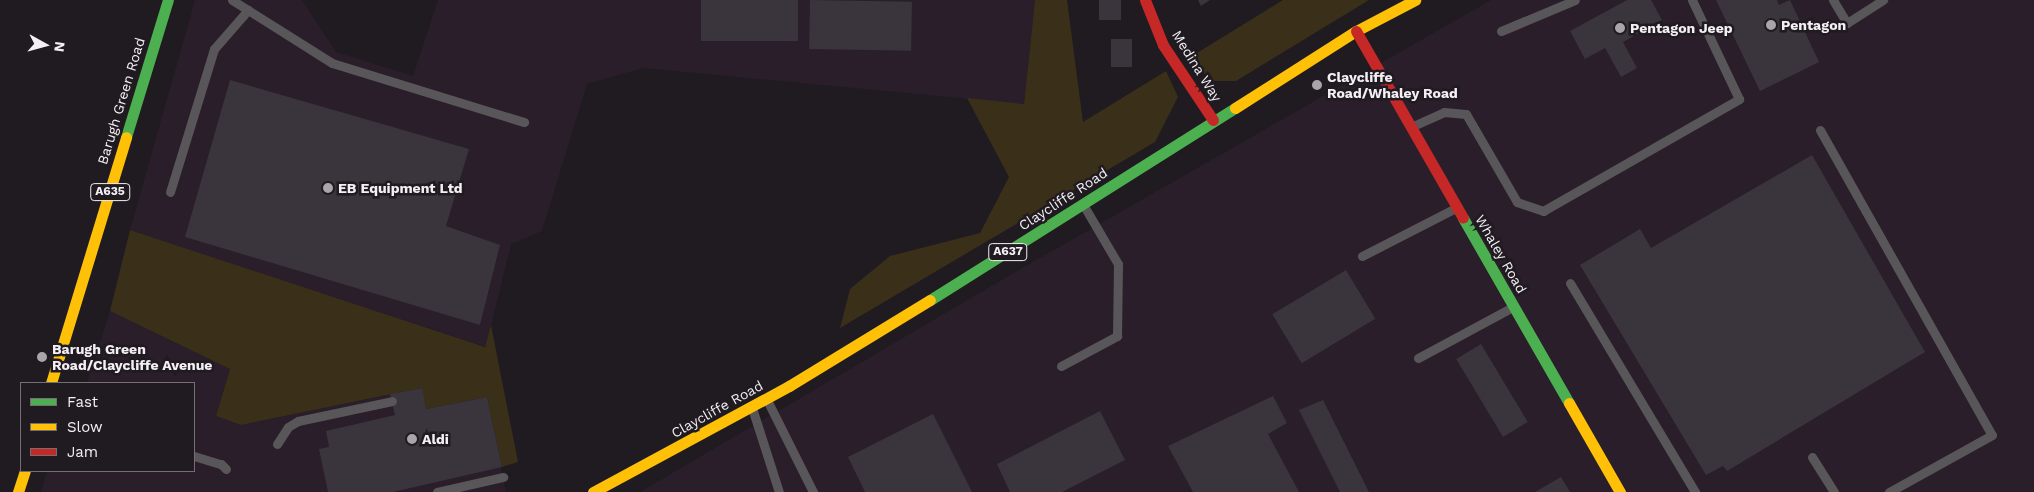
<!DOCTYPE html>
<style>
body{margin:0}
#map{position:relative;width:2034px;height:492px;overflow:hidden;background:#1f1b20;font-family:"Work Sans",sans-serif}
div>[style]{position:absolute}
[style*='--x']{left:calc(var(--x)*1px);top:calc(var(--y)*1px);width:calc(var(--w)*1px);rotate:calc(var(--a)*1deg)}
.built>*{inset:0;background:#291e2a}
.green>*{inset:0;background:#3a2f19}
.building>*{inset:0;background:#3a343c;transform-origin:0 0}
.lane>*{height:9px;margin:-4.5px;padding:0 4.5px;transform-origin:4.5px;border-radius:4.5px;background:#595659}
.fast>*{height:11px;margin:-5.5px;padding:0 5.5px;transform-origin:5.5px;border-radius:5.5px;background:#4caf50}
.slow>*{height:11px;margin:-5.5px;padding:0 5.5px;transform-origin:5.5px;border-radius:5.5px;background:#ffc107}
.jam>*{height:11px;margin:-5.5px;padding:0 5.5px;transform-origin:5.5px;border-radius:5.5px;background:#c62828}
.dots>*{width:14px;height:14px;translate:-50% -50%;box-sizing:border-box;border:2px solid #201a21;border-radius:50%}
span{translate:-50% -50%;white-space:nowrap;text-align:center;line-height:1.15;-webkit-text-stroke:5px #201a21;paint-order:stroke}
.shield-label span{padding:1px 4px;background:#201a21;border:1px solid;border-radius:4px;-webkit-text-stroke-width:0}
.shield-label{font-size:12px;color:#f4eff4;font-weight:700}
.poi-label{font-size:14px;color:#f4eff4;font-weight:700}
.left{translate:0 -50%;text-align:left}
.street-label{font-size:14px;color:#f4eff4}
.legend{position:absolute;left:20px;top:382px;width:175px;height:90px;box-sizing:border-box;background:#201a21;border:1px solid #756f75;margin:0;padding:6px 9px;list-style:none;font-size:15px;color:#f4eff4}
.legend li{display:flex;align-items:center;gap:10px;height:25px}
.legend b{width:25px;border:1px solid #756f75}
.north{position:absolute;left:20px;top:20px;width:50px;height:50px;-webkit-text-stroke:4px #201a21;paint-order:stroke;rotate:97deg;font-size:14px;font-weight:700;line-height:20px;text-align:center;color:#f4eff4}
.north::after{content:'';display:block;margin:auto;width:18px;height:22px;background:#f4eff4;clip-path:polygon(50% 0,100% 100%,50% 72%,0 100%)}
</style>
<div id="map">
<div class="built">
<div style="clip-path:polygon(195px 0,302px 0,336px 52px,413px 76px,438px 0,1035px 0,1024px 104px,643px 68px,587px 84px,542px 231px,511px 244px,486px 347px,130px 230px)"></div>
<div style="clip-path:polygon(1491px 0,2034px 0,2034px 492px,640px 492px,1010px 275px)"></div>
<div style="clip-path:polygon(110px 311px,230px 369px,216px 416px,241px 425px,422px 388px,426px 409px,487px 397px,506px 492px,41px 492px,47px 471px,194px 471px,194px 383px,87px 383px)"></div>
</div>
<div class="green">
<div style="clip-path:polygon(1035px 0,1067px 0,1083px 122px,1166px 71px,1178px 97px,1155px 142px,840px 328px,850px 289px,890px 256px,980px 233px,1009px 177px,967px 98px,1024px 104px)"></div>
<div style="clip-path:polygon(1283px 0,1369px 0,1236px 81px,1210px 81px,1192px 56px)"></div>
<div style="clip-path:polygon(130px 230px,485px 347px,491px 325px,518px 462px,502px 467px,487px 397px,426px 409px,421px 388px,241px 425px,216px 416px,230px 369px,110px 311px)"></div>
</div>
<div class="building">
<div style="left:701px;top:0;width:97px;height:41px"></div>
<div style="left:810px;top:0;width:102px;height:49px;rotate:1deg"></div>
<div style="left:1099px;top:0;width:22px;height:20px"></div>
<div style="clip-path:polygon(1198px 0,1210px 0,1201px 6px)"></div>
<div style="clip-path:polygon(1627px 0,1651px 0,1662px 20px,1623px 42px,1637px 68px,1621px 77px,1605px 48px,1585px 59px,1570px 31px)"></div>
<div style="clip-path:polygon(1716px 0,1777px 0,1779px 5px,1790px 0,1819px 62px,1760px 91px)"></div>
<div style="left:1111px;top:39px;width:21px;height:28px"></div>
<div style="clip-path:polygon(230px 80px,469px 149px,446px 226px,500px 245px,480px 325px,185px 237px)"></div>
<div style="clip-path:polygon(1812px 155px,1925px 352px,1727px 471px,1723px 466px,1706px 475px,1580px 265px,1640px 229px,1651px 248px)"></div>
<div style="left:1346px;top:270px;width:57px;height:86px;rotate:59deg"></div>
<div style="left:1481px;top:344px;width:91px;height:29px;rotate:59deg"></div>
<div style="clip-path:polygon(422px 388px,426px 409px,487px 397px,502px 467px,393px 492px,328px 492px,319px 449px,329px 447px,326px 431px,395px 415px,390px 394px)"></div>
<div style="clip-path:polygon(1273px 396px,1287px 423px,1268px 434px,1299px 492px,1193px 492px,1168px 446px)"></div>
<div style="clip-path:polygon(1323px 400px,1369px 492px,1340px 492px,1299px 410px)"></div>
<div style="clip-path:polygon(1100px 411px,1125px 460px,1062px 492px,1010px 492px,997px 464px)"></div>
<div style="clip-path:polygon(933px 414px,972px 492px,865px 492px,848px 457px)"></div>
<div style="clip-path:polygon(1561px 477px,1570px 492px,1535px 492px)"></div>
</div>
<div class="lane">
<div style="--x:232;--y:0;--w:118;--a:32.2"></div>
<div style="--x:332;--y:63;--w:201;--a:17.1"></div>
<div style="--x:1833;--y:0;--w:27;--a:59"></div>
<div style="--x:1847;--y:23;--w:43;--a:-32.6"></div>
<div style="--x:1501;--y:31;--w:80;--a:-22.7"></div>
<div style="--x:1413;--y:126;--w:34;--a:-24"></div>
<div style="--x:1444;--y:112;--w:22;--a:5"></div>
<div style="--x:1466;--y:114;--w:102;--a:59.9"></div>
<div style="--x:1517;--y:202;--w:28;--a:19"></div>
<div style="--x:1543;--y:211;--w:226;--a:-29.7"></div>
<div style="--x:1739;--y:99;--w:110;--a:-115.4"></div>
<div style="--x:1820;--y:130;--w:350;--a:60.6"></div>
<div style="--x:1992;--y:435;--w:118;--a:151"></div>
<div style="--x:170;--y:192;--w:150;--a:-72.9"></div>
<div style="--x:214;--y:49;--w:52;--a:-48.9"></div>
<div style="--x:1362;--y:256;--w:103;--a:-27.1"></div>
<div style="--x:1570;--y:283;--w:244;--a:59.1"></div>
<div style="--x:1418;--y:358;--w:106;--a:-28.3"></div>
<div style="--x:1061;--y:366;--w:64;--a:-28.2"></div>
<div style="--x:1117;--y:336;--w:72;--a:-89.2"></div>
<div style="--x:1118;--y:264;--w:67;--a:-120.4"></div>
<div style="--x:768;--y:402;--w:101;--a:63.4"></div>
<div style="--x:752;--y:408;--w:88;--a:72.2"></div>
<div style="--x:277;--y:444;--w:20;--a:-57"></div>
<div style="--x:288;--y:427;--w:12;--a:-31"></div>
<div style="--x:298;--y:421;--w:96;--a:-12"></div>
<div style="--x:194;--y:456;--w:28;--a:17"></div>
<div style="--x:221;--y:464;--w:7;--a:45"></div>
<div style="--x:1812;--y:457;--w:41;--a:57.8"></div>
<div style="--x:437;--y:492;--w:68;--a:-12.8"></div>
</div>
<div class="fast">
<div style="--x:126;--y:137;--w:143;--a:-73"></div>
<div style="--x:1463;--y:218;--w:213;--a:60.2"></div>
<div style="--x:930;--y:300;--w:360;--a:-32.2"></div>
</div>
<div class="slow">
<div style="--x:1235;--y:108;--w:143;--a:-32.5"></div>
<div style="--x:1356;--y:31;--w:67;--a:-27.7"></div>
<div style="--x:51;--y:383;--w:257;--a:-73"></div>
<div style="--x:1569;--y:403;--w:103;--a:60.2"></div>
<div style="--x:18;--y:492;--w:22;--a:-72"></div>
<div style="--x:593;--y:492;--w:223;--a:-28.4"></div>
<div style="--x:789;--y:386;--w:165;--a:-31.4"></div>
</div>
<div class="jam">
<div style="--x:1145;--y:0;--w:48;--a:68.2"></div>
<div style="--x:1163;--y:45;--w:90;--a:56.3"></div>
<div style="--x:1356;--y:31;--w:215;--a:60.2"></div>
</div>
<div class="dots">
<div style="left:1771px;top:25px;background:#a9a5aa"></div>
<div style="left:1620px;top:28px;background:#a9a5aa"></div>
<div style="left:1317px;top:85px;background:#a9a5aa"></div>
<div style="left:328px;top:188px;background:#a9a5aa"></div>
<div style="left:42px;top:357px;background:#a9a5aa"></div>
<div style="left:412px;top:439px;background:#a9a5aa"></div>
</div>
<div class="shield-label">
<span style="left:110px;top:192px">A635</span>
<span style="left:1008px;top:252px">A637</span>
</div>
<div class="poi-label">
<span class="left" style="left:1781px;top:25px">Pentagon</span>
<span class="left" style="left:1630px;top:28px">Pentagon Jeep</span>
<span class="left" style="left:1327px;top:85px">Claycliffe<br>Road/Whaley Road</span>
<span class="left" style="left:338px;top:188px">EB Equipment Ltd</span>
<span class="left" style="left:52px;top:357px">Barugh Green<br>Road/Claycliffe Avenue</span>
<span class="left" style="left:422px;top:439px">Aldi</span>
</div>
<div class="street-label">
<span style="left:1197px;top:66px;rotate:58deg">Medina Way</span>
<span style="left:121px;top:101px;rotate:-73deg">Barugh Green Road</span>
<span style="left:1063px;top:199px;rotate:-33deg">Claycliffe Road</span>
<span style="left:1501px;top:254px;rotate:60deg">Whaley Road</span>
<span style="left:717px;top:409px;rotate:-29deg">Claycliffe Road</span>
</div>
<ul class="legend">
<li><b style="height:6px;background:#4caf50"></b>Fast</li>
<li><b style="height:6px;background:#ffc107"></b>Slow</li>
<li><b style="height:6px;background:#c62828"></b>Jam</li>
</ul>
<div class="north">N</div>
</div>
